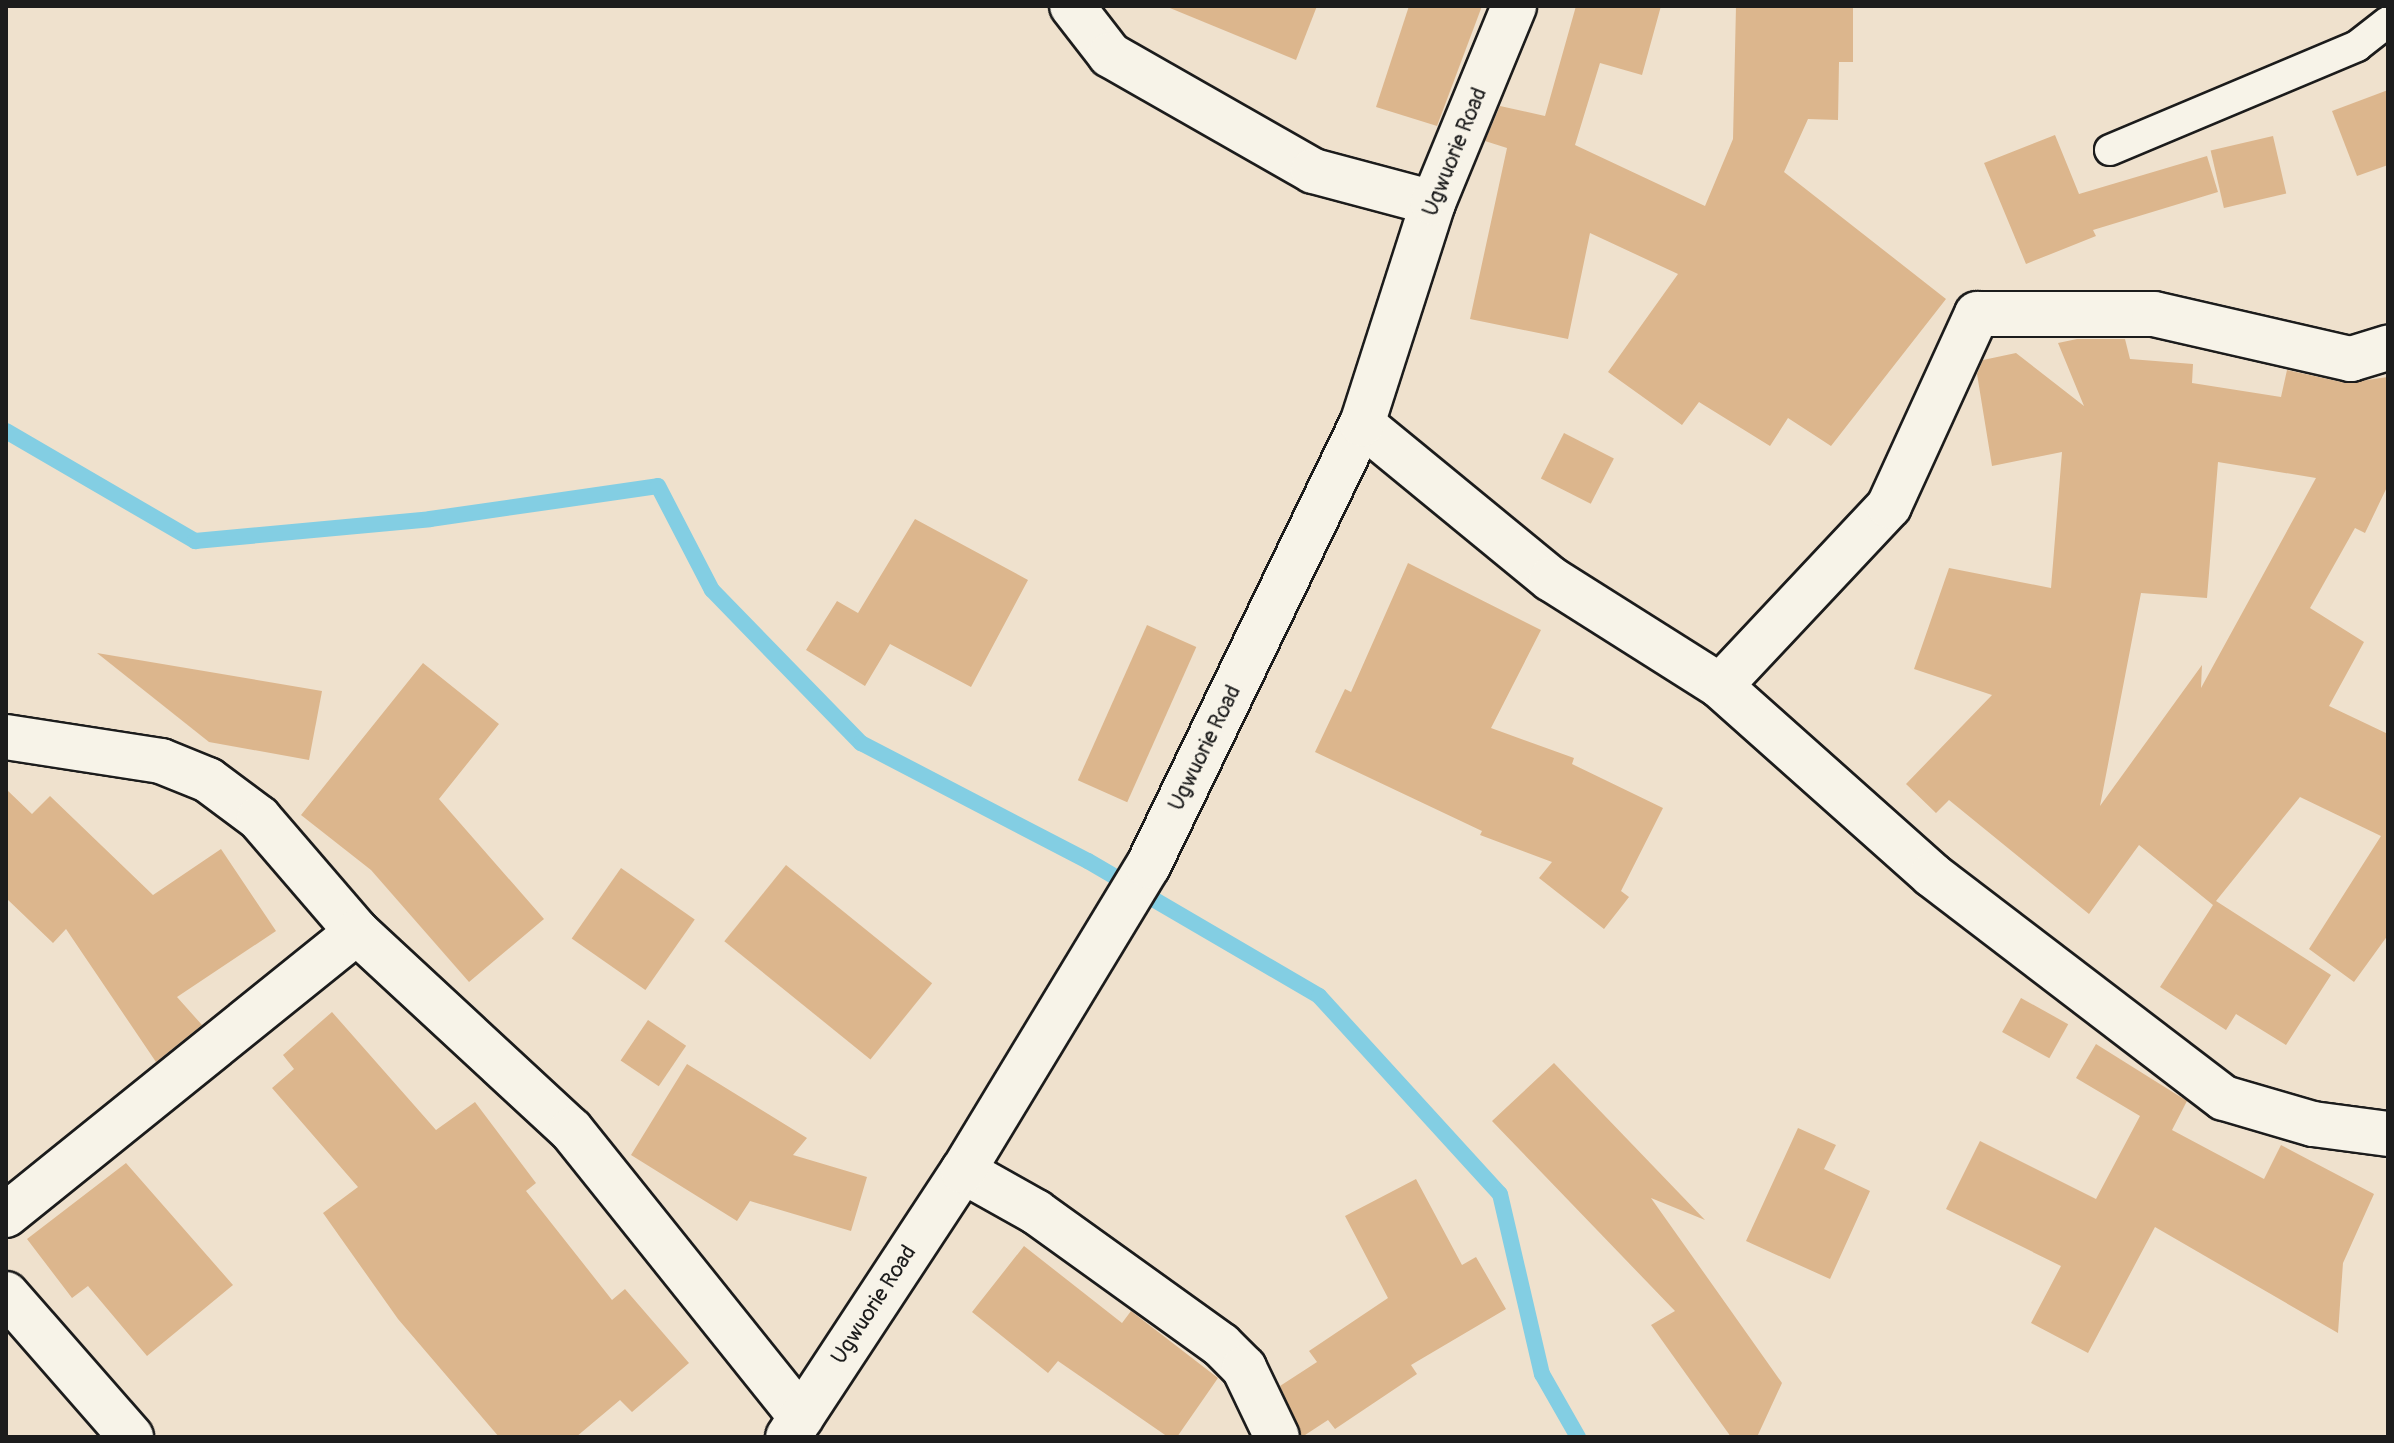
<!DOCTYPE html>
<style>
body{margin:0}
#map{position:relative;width:2394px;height:1443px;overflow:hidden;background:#efe1cd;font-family:Pangolin,sans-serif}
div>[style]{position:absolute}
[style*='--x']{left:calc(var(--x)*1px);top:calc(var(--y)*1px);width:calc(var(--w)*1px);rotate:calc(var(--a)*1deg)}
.stream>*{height:16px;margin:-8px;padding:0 8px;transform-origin:8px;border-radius:8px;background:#83cee3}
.building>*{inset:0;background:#dcb68d;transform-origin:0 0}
.roads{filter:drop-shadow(2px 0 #1c1c1c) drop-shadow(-2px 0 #1c1c1c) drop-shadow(0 2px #1c1c1c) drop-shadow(0 -2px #1c1c1c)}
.service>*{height:30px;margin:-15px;padding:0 15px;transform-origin:15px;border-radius:15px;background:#f7f3e8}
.minor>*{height:44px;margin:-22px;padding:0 22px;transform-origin:22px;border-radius:22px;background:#f7f3e8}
.tertiary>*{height:44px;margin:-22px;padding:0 22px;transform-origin:22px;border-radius:22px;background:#f7f3e8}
span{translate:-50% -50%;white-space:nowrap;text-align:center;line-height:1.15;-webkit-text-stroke:6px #f7f3e8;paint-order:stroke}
.street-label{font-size:22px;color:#1c1c1c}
.frame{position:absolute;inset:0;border:8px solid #1c1c1c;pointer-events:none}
</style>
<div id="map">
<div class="stream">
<div style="--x:6;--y:431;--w:219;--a:30.2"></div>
<div style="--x:195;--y:541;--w:236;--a:-5.3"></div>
<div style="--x:430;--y:519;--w:230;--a:-8.2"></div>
<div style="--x:658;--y:486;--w:117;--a:62.6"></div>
<div style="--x:712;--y:590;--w:214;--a:45.8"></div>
<div style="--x:861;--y:743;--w:256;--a:27.5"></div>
<div style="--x:1088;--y:861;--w:268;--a:30.3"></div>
<div style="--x:1319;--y:996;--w:268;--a:47.6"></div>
<div style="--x:1500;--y:1194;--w:185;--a:76.9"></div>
<div style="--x:1542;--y:1374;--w:73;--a:60.3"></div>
</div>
<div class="building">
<div style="clip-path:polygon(1165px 6px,1317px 6px,1296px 60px)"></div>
<div style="clip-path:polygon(1409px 6px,1482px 6px,1437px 126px,1376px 107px)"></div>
<div style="clip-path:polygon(1576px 6px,1661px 6px,1642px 75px,1600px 63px,1575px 145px,1705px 206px,1733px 139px,1736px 6px,1853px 7px,1853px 62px,1839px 62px,1838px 120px,1808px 119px,1784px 172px,1946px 299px,1831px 446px,1788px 418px,1770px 446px,1699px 402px,1682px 425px,1608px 372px,1678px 274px,1590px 233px,1568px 339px,1470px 319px,1507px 148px,1485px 141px,1500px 106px,1545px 116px)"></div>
<div style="clip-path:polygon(2388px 90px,2388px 165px,2357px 176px,2332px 111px)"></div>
<div style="clip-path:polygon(2055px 135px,2079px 194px,2207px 156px,2218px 192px,2093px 230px,2096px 236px,2026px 264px,1984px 163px)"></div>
<div style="left:2273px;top:136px;width:59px;height:64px;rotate:77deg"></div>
<div style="clip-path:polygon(evenodd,2077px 339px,2125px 339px,2130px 359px,2193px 364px,2192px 383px,2281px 397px,2287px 370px,2346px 383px,2388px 377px,2388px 485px,2365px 533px,2355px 528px,2310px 608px,2364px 642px,2329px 706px,2388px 734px,2388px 935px,2354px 982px,2309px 949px,2381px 836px,2300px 797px,2216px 901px,2331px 975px,2286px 1045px,2236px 1014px,2226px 1030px,2160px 987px,2213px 905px,2139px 845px,2089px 914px,1949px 800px,1936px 813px,1906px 784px,1992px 695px,1914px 669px,1949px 568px,2051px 588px,2062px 452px,1992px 466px,1977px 374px,1983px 360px,2016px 353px,2084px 406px,2058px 343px,2077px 339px,2218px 462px,2316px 478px,2201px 688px,2202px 665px,2100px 806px,2141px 593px,2207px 598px,2218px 462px)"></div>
<div style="left:1564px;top:433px;width:56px;height:51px;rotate:27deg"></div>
<div style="clip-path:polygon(915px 519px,1028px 580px,971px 687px,890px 644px,865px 686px,806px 650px,837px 601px,858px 613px)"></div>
<div style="clip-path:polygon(1408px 563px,1541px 630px,1491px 728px,1574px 758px,1572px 764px,1663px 808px,1621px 891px,1629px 897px,1604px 929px,1539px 878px,1552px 862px,1480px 835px,1482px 831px,1315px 752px,1345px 689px,1351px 692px)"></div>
<div style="left:1147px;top:625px;width:54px;height:170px;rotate:24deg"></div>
<div style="clip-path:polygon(97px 653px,322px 691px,309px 760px,209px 742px)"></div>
<div style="clip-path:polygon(423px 663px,499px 724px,439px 799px,544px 919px,469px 982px,371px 870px,301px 815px)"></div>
<div style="clip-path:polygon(6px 789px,32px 814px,50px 796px,153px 895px,221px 849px,276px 931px,177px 997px,202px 1025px,156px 1062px,66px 929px,53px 943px,6px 898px)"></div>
<div style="left:786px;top:865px;width:188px;height:98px;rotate:39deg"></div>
<div style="left:621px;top:868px;width:90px;height:86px;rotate:35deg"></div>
<div style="left:2021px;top:998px;width:54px;height:39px;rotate:29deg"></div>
<div style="clip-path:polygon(332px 1012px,436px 1130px,475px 1102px,536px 1183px,526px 1191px,612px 1300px,625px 1289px,689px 1363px,632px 1412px,620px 1400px,576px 1437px,499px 1437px,398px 1319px,323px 1213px,358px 1187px,272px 1088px,294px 1069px,283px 1055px)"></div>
<div style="left:648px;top:1020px;width:46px;height:49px;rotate:34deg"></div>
<div style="clip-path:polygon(2096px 1044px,2187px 1101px,2172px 1130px,2264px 1179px,2281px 1145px,2374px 1194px,2343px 1263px,2338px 1333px,2155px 1227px,2088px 1353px,2031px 1323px,2061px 1266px,1946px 1209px,1980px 1141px,2096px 1199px,2140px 1116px,2076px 1078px)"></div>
<div style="clip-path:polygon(1554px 1063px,1705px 1220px,1651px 1198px,1782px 1383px,1757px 1437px,1731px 1437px,1651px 1325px,1675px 1311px,1492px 1121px)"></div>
<div style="clip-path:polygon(687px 1064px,807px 1138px,793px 1155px,867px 1177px,851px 1231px,750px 1201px,737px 1221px,631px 1155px)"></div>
<div style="clip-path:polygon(1798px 1128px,1836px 1145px,1824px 1169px,1870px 1191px,1830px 1279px,1746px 1241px)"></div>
<div style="clip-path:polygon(126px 1163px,233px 1285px,147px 1356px,88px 1286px,72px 1298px,27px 1239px)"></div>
<div style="clip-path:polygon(1416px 1179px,1462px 1265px,1476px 1257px,1506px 1309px,1411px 1365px,1417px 1374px,1335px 1429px,1328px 1420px,1302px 1437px,1280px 1386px,1317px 1362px,1309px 1351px,1388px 1298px,1345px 1216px)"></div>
<div style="clip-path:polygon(1024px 1246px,1122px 1323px,1131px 1311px,1218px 1378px,1177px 1437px,1168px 1437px,1058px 1361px,1048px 1373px,972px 1312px)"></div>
</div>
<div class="roads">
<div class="service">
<div style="--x:2110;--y:150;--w:268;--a:-22.8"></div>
<div style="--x:2357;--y:46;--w:39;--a:-38"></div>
</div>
<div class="minor">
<div style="--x:1072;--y:6;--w:62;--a:52.2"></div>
<div style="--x:1110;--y:55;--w:234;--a:29.7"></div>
<div style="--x:1313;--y:171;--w:124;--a:14.9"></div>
<div style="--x:1362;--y:424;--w:244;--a:39.4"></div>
<div style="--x:1551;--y:579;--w:200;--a:32.3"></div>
<div style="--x:1720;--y:686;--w:284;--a:41.7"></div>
<div style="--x:1932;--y:875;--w:367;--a:37.4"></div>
<div style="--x:2224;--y:1098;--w:93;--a:16.3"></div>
<div style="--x:2313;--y:1124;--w:76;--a:7.6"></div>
<div style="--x:1720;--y:686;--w:247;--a:-46.8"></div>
<div style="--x:1889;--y:506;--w:211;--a:-65.4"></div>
<div style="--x:1977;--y:314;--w:177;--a:0"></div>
<div style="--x:2154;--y:314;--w:202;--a:12.9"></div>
<div style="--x:2351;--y:359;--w:39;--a:-17"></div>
<div style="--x:6;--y:737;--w:157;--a:8.8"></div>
<div style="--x:161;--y:761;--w:51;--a:22"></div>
<div style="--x:208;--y:780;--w:64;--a:36.7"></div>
<div style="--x:259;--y:818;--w:150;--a:49.3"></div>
<div style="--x:357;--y:932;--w:292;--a:42.8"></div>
<div style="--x:571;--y:1130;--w:368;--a:51.3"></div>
<div style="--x:963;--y:1171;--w:84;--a:29.3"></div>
<div style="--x:1036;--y:1212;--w:228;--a:35.7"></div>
<div style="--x:1221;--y:1345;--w:33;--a:45"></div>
<div style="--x:1244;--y:1368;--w:76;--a:64.4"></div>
<div style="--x:6;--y:1215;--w:451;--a:-38.9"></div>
<div style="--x:6;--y:1294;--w:190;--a:48.8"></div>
</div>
<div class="tertiary">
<div style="--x:788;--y:1437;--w:318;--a:-56.7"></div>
<div style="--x:963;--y:1171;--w:357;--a:-58.8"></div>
<div style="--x:1148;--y:866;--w:491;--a:-64.2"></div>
<div style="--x:1362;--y:424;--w:232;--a:-72.2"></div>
<div style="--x:1433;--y:203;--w:213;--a:-67.6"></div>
</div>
</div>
<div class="street-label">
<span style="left:1455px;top:152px;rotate:-68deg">Ugwuorie Road</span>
<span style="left:1205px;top:748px;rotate:-64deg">Ugwuorie Road</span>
<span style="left:874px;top:1305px;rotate:-57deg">Ugwuorie Road</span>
</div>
<div class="frame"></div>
</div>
